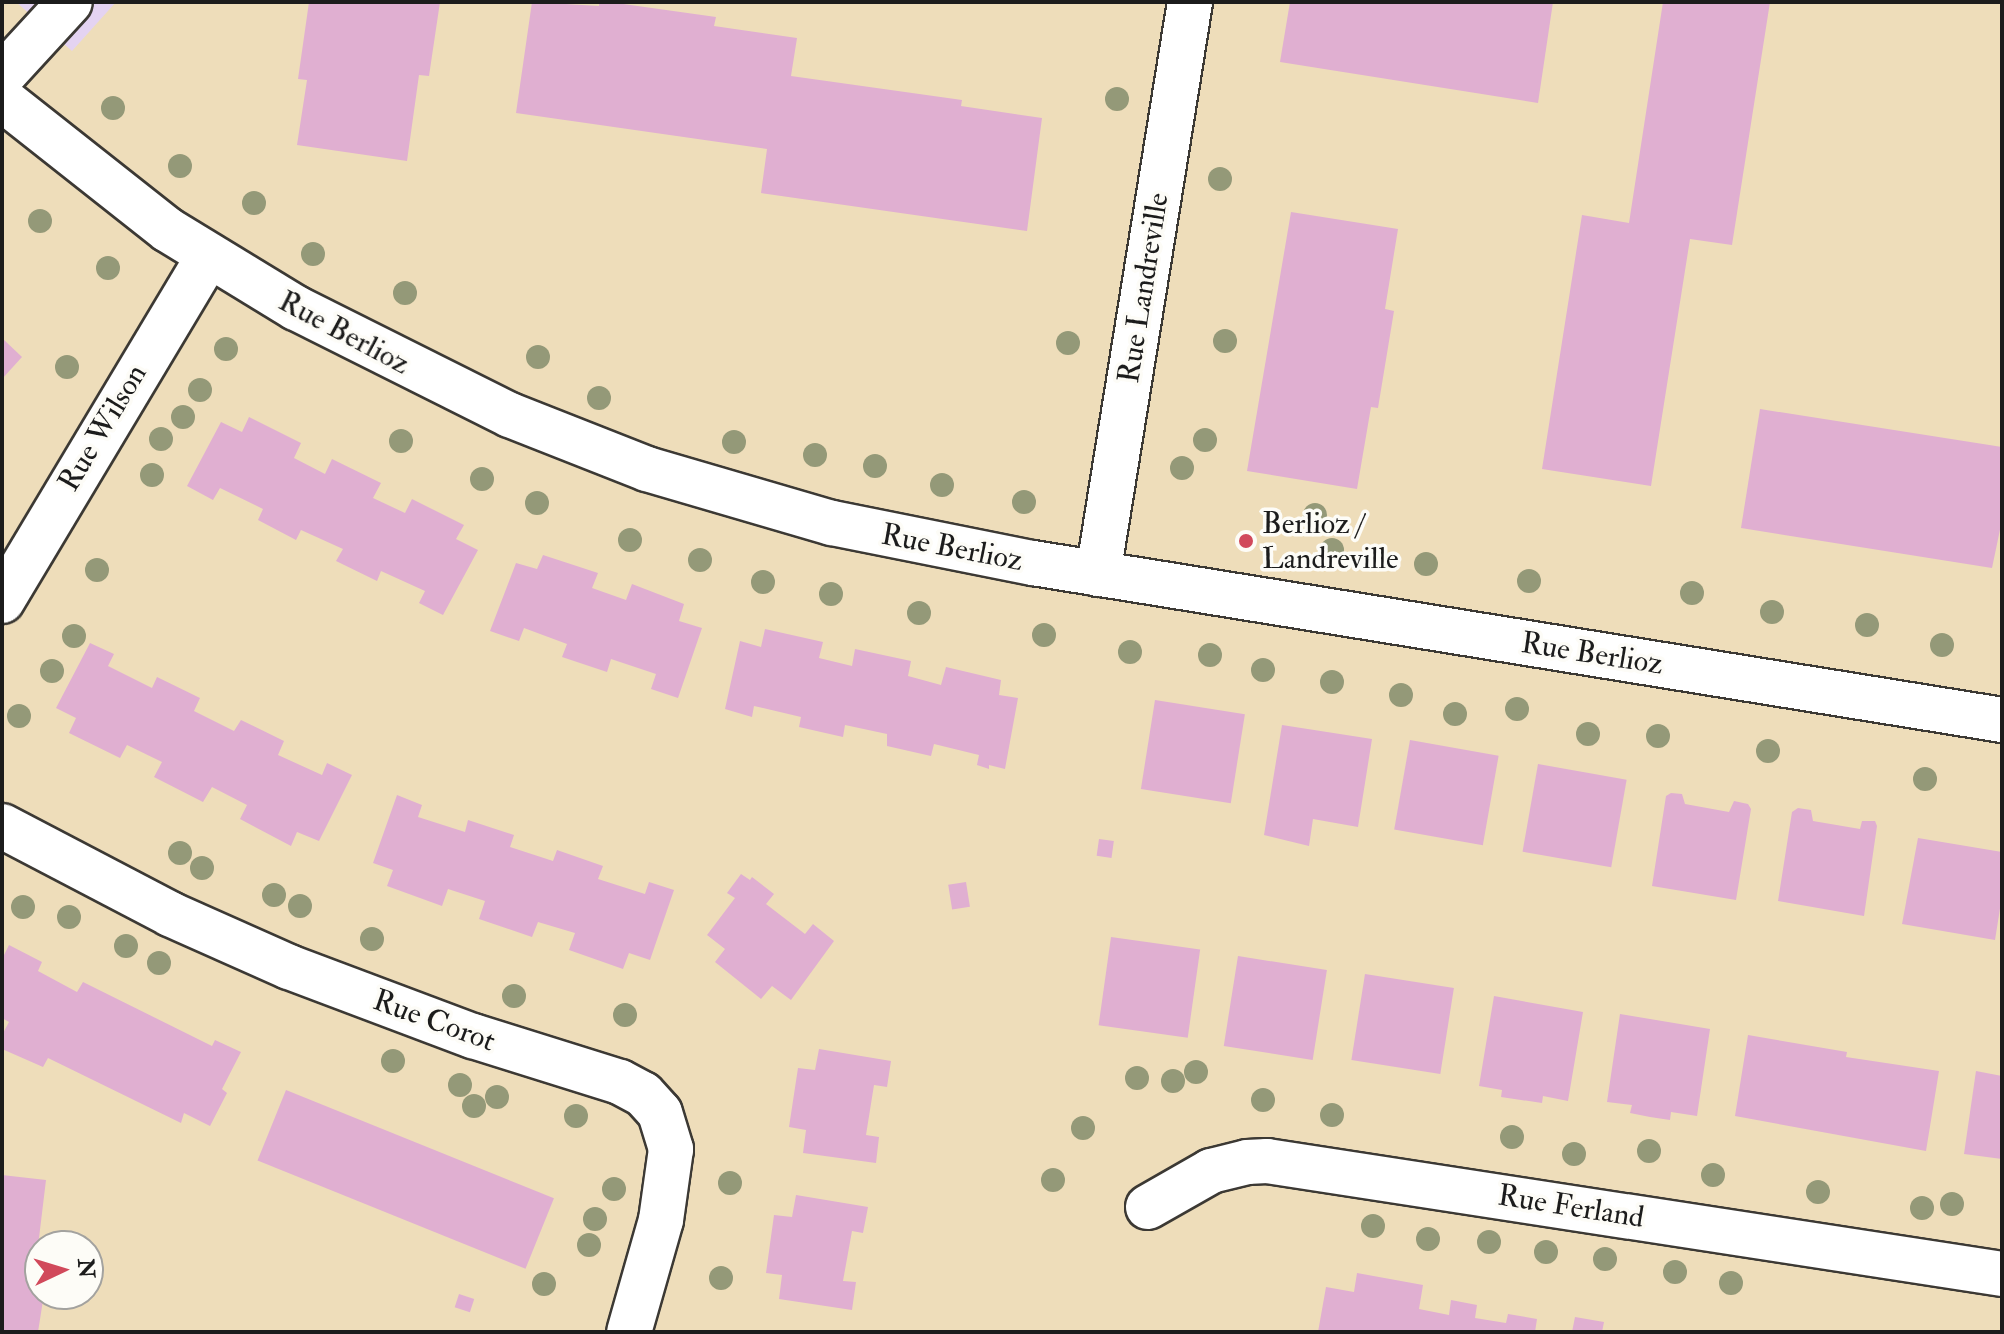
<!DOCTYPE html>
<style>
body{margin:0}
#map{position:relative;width:2004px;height:1334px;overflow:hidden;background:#eeddba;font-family:"IM FELL Double Pica",serif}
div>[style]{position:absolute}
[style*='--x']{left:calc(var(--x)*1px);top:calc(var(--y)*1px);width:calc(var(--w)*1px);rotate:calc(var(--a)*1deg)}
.built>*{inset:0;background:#e4d3f2}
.building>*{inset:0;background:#e0afd1;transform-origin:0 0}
.roads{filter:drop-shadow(2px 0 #3c3934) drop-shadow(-2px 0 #3c3934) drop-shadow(0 2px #3c3934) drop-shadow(0 -2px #3c3934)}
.minor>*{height:44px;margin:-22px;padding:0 22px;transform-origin:22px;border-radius:22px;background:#fff}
.trees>*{width:24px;height:24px;margin:-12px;border-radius:50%;background:#949978}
.dots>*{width:22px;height:22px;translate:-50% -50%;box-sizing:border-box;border:4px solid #fdfcf7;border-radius:50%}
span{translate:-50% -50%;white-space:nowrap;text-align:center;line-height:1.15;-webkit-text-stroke:7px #fdfcf7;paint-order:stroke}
.street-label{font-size:30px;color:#1c1c1c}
.poi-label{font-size:30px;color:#1c1c1c}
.left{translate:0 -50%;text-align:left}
.frame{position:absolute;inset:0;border:4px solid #1c1c1c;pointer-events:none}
.north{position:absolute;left:24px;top:1230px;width:80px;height:80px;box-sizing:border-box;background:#fdfcf7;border:2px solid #a3a29f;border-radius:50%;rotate:86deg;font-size:22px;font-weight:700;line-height:32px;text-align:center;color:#1c1c1c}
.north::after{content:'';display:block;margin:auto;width:28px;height:36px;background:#d1495b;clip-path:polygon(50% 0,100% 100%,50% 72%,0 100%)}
</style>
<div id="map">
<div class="built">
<div style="clip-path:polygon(16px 2px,116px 2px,72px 51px)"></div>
</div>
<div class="building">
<div style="clip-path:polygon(309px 2px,440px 2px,429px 76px,419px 75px,407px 161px,297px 145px,307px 80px,298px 79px)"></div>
<div style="clip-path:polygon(532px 2px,599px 6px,599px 2px,609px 2px,716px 17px,714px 26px,797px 38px,791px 76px,962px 100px,961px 106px,1042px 118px,1027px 231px,761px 193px,767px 149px,516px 113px)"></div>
<div style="clip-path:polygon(1290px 2px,1553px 2px,1538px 103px,1280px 62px)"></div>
<div style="clip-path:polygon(1663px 2px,1770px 2px,1732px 245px,1690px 239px,1651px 486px,1542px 469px,1582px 215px,1629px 223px)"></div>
<div style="clip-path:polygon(1291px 212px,1398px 229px,1385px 309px,1394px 311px,1378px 408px,1371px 407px,1357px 489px,1247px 471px)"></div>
<div style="clip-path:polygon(2px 338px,22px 357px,2px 379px)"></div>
<div style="clip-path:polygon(1760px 409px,2002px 447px,2002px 520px,1992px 568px,1741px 528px)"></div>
<div style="clip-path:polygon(249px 417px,301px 443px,294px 458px,325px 474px,332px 459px,381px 483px,373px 498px,405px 513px,412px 499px,464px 525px,456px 539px,478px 550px,443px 615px,419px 603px,425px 591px,381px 571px,377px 581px,336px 561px,343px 549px,301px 530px,296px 540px,258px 520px,263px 509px,220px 488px,213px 500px,187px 486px,221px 422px,242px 432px)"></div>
<div style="clip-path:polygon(543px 555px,598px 573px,592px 588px,626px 600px,632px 584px,684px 604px,679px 621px,702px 628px,678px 698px,651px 689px,656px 674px,611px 659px,607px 672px,562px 657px,567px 644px,524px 628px,519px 641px,490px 631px,516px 563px,537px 569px)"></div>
<div style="clip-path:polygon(765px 629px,823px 642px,819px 658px,852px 666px,855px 649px,911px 661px,908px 676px,941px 685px,946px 667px,1001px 680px,999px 695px,1018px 698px,1005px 769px,989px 765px,989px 769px,977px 765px,979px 755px,934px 744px,931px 756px,887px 746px,887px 734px,845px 725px,843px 737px,799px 727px,801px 717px,754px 706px,752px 717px,725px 709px,740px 641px,761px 647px)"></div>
<div style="clip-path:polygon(90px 643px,114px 654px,108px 666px,152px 688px,157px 677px,200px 698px,194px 711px,234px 731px,241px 720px,284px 741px,278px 755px,322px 775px,327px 763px,352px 775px,319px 841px,297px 832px,291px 846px,240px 819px,247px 805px,212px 787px,203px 802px,154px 777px,162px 762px,127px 745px,120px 758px,69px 733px,76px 718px,56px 708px)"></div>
<div style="left:1155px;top:700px;width:91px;height:90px;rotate:9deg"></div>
<div style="clip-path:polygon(1282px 725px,1372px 739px,1358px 827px,1313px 819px,1309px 846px,1264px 835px)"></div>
<div style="left:1410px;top:740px;width:90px;height:91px;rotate:10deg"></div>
<div style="left:1538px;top:764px;width:90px;height:89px;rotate:10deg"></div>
<div style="clip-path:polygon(1671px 793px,1682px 794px,1685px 804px,1729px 812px,1734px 801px,1748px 804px,1751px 809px,1736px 900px,1652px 886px,1666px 796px)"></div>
<div style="clip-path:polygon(397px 795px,422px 805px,418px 817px,465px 832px,468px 820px,514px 835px,510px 847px,553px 861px,557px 850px,603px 866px,598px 879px,645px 894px,649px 882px,674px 890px,650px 960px,629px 953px,623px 969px,569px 950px,575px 933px,538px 922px,532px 937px,479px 919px,485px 901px,448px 889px,442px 906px,387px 886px,393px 870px,373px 863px)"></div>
<div style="clip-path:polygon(1798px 808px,1811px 810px,1813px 821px,1860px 829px,1862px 821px,1875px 821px,1877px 826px,1864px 916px,1778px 901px,1792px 812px)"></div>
<div style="clip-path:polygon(1918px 838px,2002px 852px,2002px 896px,1995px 940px,1902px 924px)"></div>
<div style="left:1099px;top:839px;width:15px;height:17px;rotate:8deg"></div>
<div style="clip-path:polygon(741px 874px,750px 880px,752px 877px,774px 894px,766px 904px,805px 934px,813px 924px,834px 941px,791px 1000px,772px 986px,761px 999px,715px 962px,725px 949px,707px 935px,735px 898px,727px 893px)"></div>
<div style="left:966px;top:882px;width:25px;height:18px;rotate:81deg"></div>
<div style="left:1111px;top:937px;width:90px;height:89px;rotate:8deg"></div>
<div style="clip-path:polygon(9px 945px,42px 962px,38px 971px,77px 992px,83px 982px,212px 1046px,215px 1040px,241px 1052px,222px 1089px,227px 1093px,210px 1126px,184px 1113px,181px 1123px,48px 1058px,43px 1067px,2px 1049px,2px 1035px,9px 1022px,2px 1018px,2px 959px)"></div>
<div style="left:1238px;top:956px;width:90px;height:91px;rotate:9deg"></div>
<div style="left:1365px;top:974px;width:90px;height:87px;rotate:9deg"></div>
<div style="clip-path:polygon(1494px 996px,1583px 1012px,1568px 1101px,1543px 1096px,1542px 1103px,1501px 1097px,1502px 1090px,1479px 1086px)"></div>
<div style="clip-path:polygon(1620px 1014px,1710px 1029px,1697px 1116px,1671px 1112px,1670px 1120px,1650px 1117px,1630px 1113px,1632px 1105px,1607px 1102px)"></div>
<div style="clip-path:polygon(1748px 1035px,1847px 1052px,1846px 1057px,1939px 1071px,1926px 1151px,1735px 1116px)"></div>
<div style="clip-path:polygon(819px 1049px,891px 1061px,887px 1087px,874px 1085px,866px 1135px,879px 1137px,876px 1163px,803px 1153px,806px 1130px,789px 1127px,798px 1068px,815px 1070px)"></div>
<div style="clip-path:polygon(1976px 1071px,2002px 1076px,2002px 1159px,1964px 1154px)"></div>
<div style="left:286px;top:1090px;width:289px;height:76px;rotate:22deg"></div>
<div style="clip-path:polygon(2px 1175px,46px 1180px,35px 1271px,40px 1272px,40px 1294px,44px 1294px,38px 1332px,2px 1332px)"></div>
<div style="clip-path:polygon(796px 1195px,868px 1207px,863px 1233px,852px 1231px,843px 1281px,856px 1282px,852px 1310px,779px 1299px,782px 1275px,766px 1273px,774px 1215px,792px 1217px)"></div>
<div style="clip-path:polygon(1357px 1273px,1423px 1285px,1419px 1309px,1449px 1315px,1451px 1300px,1477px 1305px,1475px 1318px,1506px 1323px,1508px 1314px,1537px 1319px,1535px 1332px,1318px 1332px,1326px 1287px,1354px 1292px)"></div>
<div style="left:459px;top:1294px;width:16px;height:14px;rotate:18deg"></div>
<div style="clip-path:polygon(1575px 1317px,1604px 1322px,1602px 1332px,1572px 1332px)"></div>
</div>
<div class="roads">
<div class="minor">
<div style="--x:2;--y:76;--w:100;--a:-47.4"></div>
<div style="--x:2;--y:99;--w:211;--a:38.3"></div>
<div style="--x:168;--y:230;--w:150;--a:31.4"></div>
<div style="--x:296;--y:308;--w:239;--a:26.6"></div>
<div style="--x:510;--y:415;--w:147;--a:21.5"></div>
<div style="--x:647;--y:469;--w:193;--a:16.3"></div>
<div style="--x:832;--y:523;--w:205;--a:11.3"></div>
<div style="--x:1033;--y:563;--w:982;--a:9.2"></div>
<div style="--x:1098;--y:574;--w:579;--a:-80.86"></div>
<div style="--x:2;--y:601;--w:401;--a:-59.1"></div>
<div style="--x:2;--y:826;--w:190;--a:27.6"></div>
<div style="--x:170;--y:914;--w:130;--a:24"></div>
<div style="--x:289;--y:967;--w:197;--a:20.6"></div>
<div style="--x:473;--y:1036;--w:154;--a:17.4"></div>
<div style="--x:620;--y:1082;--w:26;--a:28"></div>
<div style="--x:643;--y:1094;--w:25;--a:48"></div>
<div style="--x:660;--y:1113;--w:38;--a:73"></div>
<div style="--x:671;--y:1149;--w:72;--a:98"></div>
<div style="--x:661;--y:1220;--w:116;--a:105.9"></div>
<div style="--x:1148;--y:1207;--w:73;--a:-29.7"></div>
<div style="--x:1211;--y:1171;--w:37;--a:-14"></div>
<div style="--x:1247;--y:1162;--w:20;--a:-3"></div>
<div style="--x:1267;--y:1161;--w:744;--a:8.74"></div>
</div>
</div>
<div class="trees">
<div style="left:1117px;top:99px"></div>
<div style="left:113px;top:108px"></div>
<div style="left:180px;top:166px"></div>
<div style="left:1220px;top:179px"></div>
<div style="left:254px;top:203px"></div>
<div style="left:40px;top:221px"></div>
<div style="left:313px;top:254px"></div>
<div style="left:108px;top:268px"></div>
<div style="left:405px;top:293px"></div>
<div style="left:1225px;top:341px"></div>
<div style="left:1068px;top:343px"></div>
<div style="left:226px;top:349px"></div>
<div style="left:538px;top:357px"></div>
<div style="left:67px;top:367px"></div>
<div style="left:200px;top:390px"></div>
<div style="left:599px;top:398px"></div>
<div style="left:183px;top:417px"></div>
<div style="left:161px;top:439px"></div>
<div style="left:1205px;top:440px"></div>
<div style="left:401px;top:441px"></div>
<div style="left:734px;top:442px"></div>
<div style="left:815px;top:455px"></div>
<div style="left:875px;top:466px"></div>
<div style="left:1182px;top:468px"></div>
<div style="left:152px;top:475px"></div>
<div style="left:482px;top:479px"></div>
<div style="left:942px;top:485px"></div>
<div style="left:1024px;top:502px"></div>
<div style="left:537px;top:503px"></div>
<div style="left:1315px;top:515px"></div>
<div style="left:630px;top:540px"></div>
<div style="left:1332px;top:550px"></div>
<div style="left:700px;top:560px"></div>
<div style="left:1426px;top:564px"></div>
<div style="left:97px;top:570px"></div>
<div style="left:1529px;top:581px"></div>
<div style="left:763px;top:582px"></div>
<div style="left:1692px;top:593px"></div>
<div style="left:831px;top:594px"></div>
<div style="left:1772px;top:612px"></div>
<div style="left:919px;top:613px"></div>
<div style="left:1867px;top:625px"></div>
<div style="left:1044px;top:635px"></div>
<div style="left:74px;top:636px"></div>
<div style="left:1942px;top:645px"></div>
<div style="left:1130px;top:652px"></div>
<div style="left:1210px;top:655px"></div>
<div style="left:1263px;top:670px"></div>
<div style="left:52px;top:671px"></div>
<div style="left:1332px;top:682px"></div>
<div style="left:1401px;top:695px"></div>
<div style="left:1517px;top:709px"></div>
<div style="left:1455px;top:714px"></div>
<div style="left:19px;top:716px"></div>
<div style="left:1588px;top:734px"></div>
<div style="left:1658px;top:736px"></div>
<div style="left:1768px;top:751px"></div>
<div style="left:1925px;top:779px"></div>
<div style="left:180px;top:853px"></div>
<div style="left:202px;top:868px"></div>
<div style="left:274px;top:895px"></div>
<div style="left:300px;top:906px"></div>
<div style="left:23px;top:907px"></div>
<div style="left:69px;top:917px"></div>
<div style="left:372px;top:939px"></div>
<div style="left:126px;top:946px"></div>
<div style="left:159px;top:963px"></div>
<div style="left:514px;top:996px"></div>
<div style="left:625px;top:1015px"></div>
<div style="left:393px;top:1061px"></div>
<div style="left:1196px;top:1072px"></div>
<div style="left:1137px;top:1078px"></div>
<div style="left:1173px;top:1081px"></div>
<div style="left:460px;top:1085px"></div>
<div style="left:497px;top:1097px"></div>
<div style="left:1263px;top:1100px"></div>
<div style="left:474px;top:1106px"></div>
<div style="left:1332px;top:1115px"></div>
<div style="left:576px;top:1116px"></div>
<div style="left:1083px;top:1128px"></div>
<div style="left:1512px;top:1137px"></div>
<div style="left:1649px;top:1151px"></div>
<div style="left:1574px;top:1154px"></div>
<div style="left:1713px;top:1175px"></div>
<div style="left:1053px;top:1180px"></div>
<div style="left:730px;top:1183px"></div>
<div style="left:614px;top:1189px"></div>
<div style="left:1818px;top:1192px"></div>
<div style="left:1952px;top:1204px"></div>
<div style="left:1922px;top:1208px"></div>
<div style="left:595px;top:1219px"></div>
<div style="left:1373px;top:1226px"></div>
<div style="left:1428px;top:1239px"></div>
<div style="left:1489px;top:1242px"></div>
<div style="left:589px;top:1245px"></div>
<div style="left:1546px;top:1252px"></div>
<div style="left:1605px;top:1259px"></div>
<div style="left:1675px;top:1272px"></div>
<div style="left:721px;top:1278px"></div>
<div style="left:1731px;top:1283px"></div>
<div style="left:544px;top:1284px"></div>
</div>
<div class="dots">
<div style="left:1246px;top:541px;background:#d1495b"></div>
</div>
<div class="street-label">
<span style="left:1144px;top:288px;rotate:-81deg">Rue Landreville</span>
<span style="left:344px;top:333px;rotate:28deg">Rue Berlioz</span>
<span style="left:103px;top:428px;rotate:-59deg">Rue Wilson</span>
<span style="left:952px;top:548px;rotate:11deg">Rue Berlioz</span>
<span style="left:1592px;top:654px;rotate:9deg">Rue Berlioz</span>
<span style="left:434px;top:1021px;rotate:20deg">Rue Corot</span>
<span style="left:1571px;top:1207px;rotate:9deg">Rue Ferland</span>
</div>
<div class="poi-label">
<span class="left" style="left:1262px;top:541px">Berlioz /<br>Landreville</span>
</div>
<div class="frame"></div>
<div class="north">N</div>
</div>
